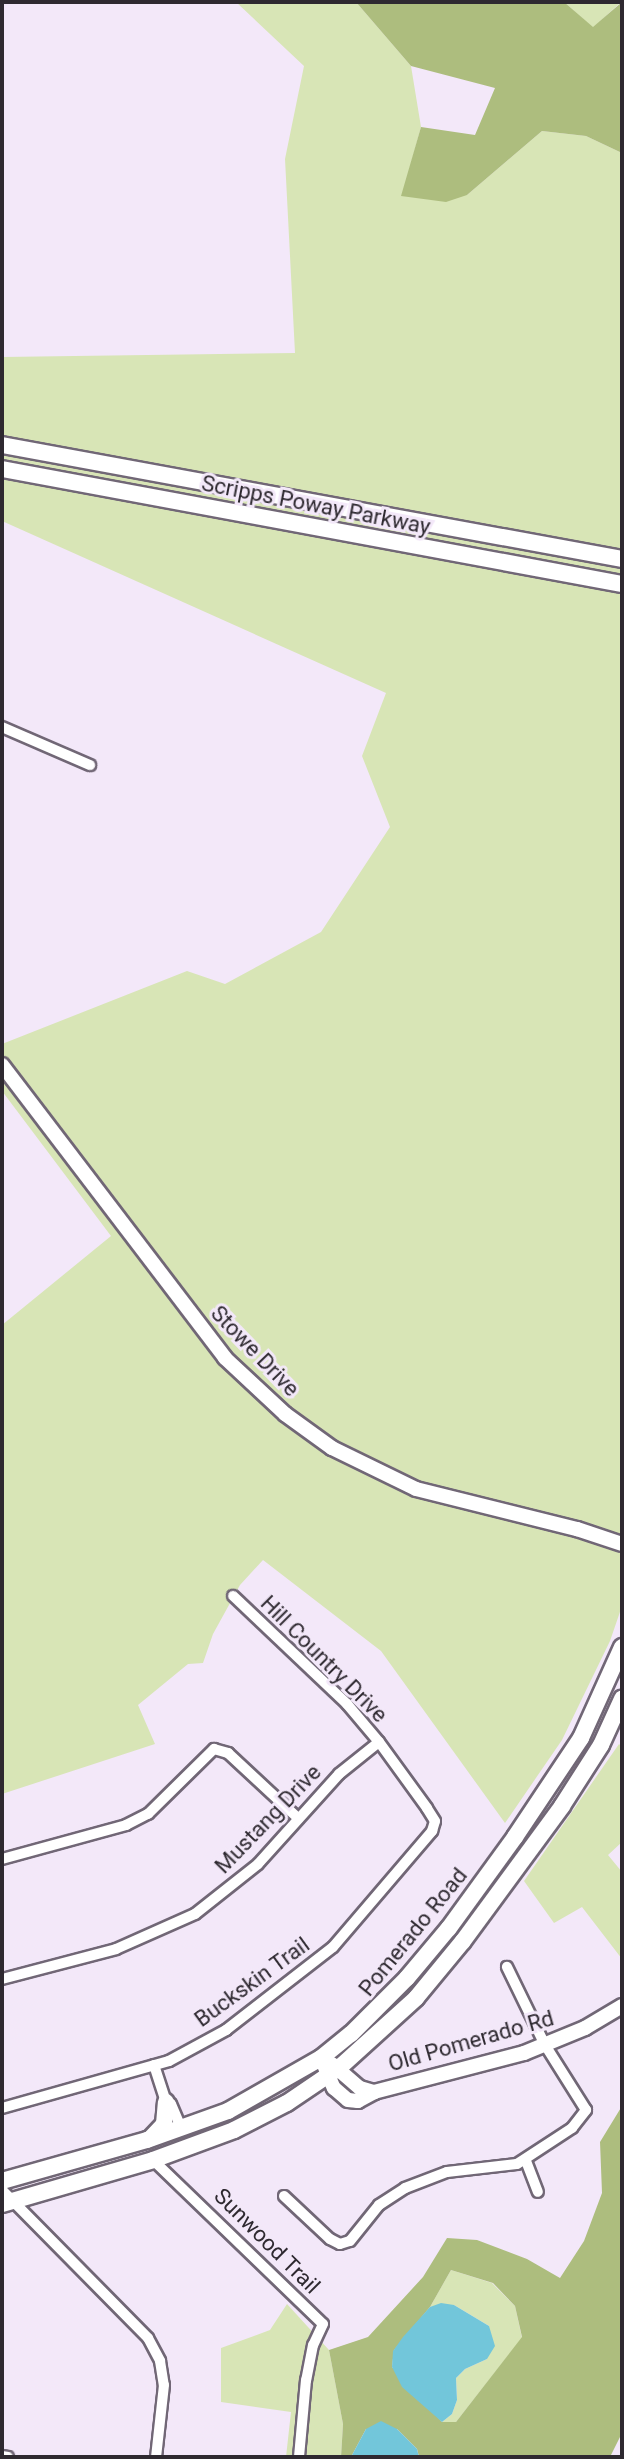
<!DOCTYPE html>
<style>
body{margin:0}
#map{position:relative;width:624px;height:2459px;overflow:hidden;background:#f3e8f9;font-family:Roboto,sans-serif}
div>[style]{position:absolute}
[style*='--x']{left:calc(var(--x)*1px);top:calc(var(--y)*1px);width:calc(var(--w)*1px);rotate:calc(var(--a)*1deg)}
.green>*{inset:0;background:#d8e5b6}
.forest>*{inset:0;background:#adbd7e}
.water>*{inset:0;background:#72c6da}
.roads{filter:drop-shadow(2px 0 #716776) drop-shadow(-2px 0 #716776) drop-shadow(0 2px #716776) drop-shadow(0 -2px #716776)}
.street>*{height:10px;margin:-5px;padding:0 5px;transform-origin:5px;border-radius:5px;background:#fff}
.secondary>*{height:14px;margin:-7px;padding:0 7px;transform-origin:7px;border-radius:7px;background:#fff}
.primary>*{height:16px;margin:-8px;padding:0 8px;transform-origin:8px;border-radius:8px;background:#fff}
span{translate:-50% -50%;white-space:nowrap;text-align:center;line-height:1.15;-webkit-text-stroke:6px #f3e8f9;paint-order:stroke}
.street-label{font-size:22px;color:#2e2930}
.frame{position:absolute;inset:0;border:4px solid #2e2930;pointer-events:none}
</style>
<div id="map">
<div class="green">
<div style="clip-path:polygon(236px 2px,356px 2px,411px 66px,421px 127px,402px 196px,467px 195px,542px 131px,586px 136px,622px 153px,622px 1606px,610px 1641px,562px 1740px,505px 1823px,381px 1651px,263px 1560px,240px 1585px,213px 1634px,203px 1663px,188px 1664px,138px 1705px,155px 1744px,2px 1794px,2px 1325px,111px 1236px,2px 1091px,2px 1044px,187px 971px,225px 984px,321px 932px,390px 827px,362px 756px,386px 693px,2px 521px,2px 357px,295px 353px,285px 159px,304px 66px)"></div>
<div style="clip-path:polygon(564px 2px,621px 2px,593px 28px)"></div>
<div style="clip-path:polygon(619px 1744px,622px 1747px,622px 1842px,608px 1855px,622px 1872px,622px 1959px,582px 1907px,554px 1923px,524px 1881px)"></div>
<div style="clip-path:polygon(451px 2270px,492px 2283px,515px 2306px,522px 2338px,456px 2422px,442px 2422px,452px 2414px,457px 2400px,456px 2378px,465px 2369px,487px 2359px,489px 2326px,454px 2305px,430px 2307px)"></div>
<div style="clip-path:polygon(287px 2304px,329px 2350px,343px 2424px,341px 2457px,286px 2457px,291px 2412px,221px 2402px,221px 2348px,270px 2330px)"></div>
</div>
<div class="forest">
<div style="clip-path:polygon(356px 2px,564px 2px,593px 27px,622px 2px,622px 153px,586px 136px,542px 131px,467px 195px,446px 202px,401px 196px,421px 127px,475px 135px,495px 88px,411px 66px)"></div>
<div style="clip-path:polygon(evenodd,622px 2106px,622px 2433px,610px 2457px,419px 2457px,417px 2449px,397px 2429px,366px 2429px,351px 2457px,341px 2457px,343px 2424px,329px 2350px,368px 2337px,423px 2277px,447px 2238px,477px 2240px,527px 2259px,560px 2278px,584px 2241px,602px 2193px,600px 2142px,622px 2106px,451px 2270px,493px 2283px,515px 2306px,522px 2337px,456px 2422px,442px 2422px,392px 2367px,394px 2350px,430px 2307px,451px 2270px)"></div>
</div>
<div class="water">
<div style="clip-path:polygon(441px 2303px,454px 2305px,489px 2326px,495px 2346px,487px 2359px,465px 2369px,456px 2378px,457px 2400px,452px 2414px,442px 2422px,402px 2387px,392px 2367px,393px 2351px,403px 2337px,430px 2307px)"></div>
<div style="clip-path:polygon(381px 2421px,397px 2429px,417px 2449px,419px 2457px,351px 2457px,366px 2429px)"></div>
</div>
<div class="roads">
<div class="street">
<div style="--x:2;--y:727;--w:96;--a:23.4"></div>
<div style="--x:2;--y:1859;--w:129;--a:-15.3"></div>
<div style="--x:126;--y:1825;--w:25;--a:-27"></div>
<div style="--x:148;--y:1814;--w:93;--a:-44.6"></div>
<div style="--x:214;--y:1749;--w:15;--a:16"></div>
<div style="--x:228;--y:1753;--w:96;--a:42.9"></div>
<div style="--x:2;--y:1979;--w:118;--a:-14.7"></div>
<div style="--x:116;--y:1949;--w:86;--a:-23.9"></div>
<div style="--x:195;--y:1914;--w:80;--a:-38.4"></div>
<div style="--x:258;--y:1864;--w:121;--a:-48"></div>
<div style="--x:339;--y:1774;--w:51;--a:-38.7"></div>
<div style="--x:154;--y:2065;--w:39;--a:72"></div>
<div style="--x:166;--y:2102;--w:5;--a:22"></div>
<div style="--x:171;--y:2104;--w:26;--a:67"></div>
<div style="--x:2;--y:2108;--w:173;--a:-15.7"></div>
<div style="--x:169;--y:2061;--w:65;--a:-28.5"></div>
<div style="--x:226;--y:2030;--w:135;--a:-37.8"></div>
<div style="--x:333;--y:1947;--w:153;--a:-49.5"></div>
<div style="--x:432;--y:1831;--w:10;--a:-73"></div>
<div style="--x:435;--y:1821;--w:15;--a:-122"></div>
<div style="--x:427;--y:1808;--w:82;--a:-126"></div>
<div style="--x:379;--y:1742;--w:50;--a:-130.1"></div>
<div style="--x:347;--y:1704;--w:157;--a:-136.5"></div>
<div style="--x:153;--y:2160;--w:236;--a:44"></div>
<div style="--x:323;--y:2324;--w:23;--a:115"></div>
<div style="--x:313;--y:2345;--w:36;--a:101"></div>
<div style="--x:306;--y:2380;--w:77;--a:95.2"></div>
<div style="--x:526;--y:2161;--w:33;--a:69"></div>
<div style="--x:2;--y:2190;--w:208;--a:45.4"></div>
<div style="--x:148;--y:2338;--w:26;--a:62"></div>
<div style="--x:160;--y:2361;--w:24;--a:81"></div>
<div style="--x:164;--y:2385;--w:72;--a:96.3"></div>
<div style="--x:284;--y:2196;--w:63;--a:43.1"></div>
<div style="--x:330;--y:2239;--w:11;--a:27"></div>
<div style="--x:340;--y:2244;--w:10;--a:-17"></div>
<div style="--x:350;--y:2241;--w:46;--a:-51.1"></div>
<div style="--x:379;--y:2205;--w:31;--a:-33"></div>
<div style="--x:405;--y:2188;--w:45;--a:-20.9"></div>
<div style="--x:447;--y:2172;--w:70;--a:-6.5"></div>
<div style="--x:517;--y:2164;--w:66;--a:-33.2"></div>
<div style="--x:572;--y:2128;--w:23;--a:-52"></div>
<div style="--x:586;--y:2110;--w:77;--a:-122.2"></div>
<div style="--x:545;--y:2045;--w:87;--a:-116"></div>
<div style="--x:2;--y:2456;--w:6;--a:9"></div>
</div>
<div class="secondary">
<div style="--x:2;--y:1065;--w:368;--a:52.7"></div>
<div style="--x:225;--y:1358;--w:82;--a:43"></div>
<div style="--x:285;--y:1414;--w:58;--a:35.9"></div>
<div style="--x:332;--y:1448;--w:93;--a:26"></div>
<div style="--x:416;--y:1489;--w:166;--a:14"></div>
<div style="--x:577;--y:1529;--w:47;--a:18.4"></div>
<div style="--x:321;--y:2058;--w:33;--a:67"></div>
<div style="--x:334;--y:2088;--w:18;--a:41"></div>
<div style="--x:348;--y:2100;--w:10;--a:6"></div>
<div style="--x:358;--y:2101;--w:18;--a:-29"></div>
<div style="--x:374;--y:2092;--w:155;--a:-14.6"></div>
<div style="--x:524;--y:2053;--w:66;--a:-22.3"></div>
<div style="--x:585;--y:2028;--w:43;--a:-30.7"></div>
<div style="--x:332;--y:2064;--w:37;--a:41"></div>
<div style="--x:360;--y:2088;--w:15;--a:16"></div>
</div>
<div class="primary">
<div style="--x:2;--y:445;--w:630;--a:10.42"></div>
<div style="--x:2;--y:469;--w:631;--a:10.51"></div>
<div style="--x:151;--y:2138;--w:19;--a:-47"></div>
<div style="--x:164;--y:2124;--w:22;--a:-85"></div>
<div style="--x:2;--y:2181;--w:151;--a:-15.8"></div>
<div style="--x:147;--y:2140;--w:86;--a:-19.7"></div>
<div style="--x:228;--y:2111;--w:107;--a:-29.7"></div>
<div style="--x:321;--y:2058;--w:38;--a:-39"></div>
<div style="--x:351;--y:2034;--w:79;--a:-45"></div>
<div style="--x:407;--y:1978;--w:65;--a:-50"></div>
<div style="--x:449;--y:1928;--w:112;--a:-54"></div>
<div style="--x:515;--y:1837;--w:119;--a:-56.3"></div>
<div style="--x:581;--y:1738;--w:100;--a:-65.7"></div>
<div style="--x:2;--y:2204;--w:157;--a:-16.2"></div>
<div style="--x:153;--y:2160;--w:86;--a:-20.3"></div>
<div style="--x:234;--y:2130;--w:59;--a:-27"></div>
<div style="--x:287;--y:2103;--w:64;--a:-34.2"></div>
<div style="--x:340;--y:2067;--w:103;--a:-42.2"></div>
<div style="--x:416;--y:1998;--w:74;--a:-50.5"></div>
<div style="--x:463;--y:1941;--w:167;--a:-53.7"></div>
<div style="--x:562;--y:1806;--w:72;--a:-57.4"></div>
<div style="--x:601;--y:1745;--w:51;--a:-65.5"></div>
</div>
</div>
<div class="street-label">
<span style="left:316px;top:505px;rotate:11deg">Scripps Poway Parkway</span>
<span style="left:255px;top:1351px;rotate:46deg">Stowe Drive</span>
<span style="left:324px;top:1659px;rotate:45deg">Hill Country Drive</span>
<span style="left:268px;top:1819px;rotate:-46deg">Mustang Drive</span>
<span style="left:413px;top:1932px;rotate:-51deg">Pomerado Road</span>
<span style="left:252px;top:1982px;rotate:-36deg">Buckskin Trail</span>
<span style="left:471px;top:2041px;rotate:-16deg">Old Pomerado Rd</span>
<span style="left:267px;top:2241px;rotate:45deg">Sunwood Trail</span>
</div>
<div class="frame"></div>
</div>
